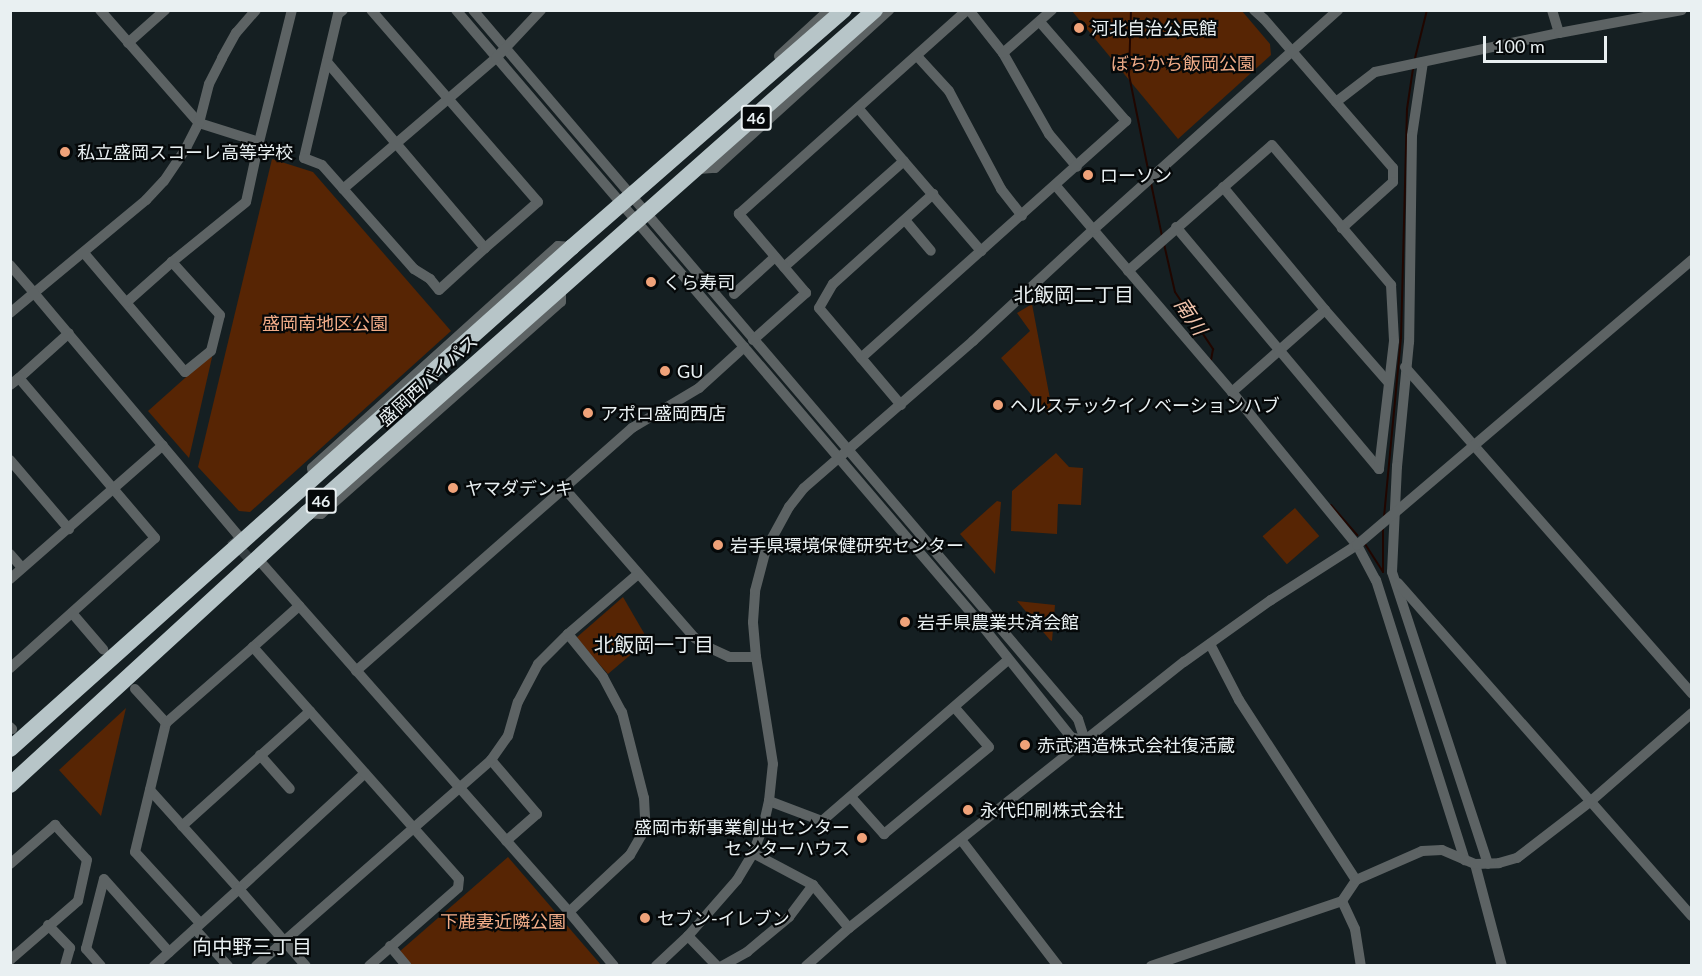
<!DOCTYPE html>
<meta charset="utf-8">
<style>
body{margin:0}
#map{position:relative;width:1702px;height:976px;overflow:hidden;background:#151f22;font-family:Lato,"Noto Sans JP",sans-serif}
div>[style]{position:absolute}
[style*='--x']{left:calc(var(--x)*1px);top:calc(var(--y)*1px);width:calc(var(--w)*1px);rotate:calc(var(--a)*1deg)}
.green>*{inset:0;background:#572504;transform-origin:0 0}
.stream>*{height:2px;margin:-1px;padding:0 1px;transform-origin:1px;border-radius:1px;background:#200600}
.minor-tunnel>*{height:10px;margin-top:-5px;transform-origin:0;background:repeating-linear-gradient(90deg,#353e41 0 10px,transparent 0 15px)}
.minor>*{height:10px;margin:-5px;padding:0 5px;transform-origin:5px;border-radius:5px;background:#5d6364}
.highway>*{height:16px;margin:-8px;padding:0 8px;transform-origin:8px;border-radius:8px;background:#b7c5c8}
.dots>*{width:16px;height:16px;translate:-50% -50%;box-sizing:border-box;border:3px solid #050809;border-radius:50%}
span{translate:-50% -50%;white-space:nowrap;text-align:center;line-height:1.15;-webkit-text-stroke:4.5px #050809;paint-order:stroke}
.shield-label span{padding:2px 4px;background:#050809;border:2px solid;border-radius:4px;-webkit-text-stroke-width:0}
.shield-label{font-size:16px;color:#e9f0f2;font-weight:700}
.poi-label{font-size:18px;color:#e9f0f2}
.left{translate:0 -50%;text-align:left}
.right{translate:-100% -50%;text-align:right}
.park-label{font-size:18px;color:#f1ac88}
.street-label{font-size:18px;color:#e9f0f2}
.neighbourhood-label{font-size:20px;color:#e9f0f2}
.water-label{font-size:20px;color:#f3c4ac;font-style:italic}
.frame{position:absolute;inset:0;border:12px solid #e9f0f2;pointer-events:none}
.scale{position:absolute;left:1483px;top:36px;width:124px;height:27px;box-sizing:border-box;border:3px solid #e9f0f2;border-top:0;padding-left:8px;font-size:18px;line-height:21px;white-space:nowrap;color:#e9f0f2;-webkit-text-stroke:4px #050809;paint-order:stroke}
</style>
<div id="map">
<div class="green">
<div style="clip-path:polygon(1072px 11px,1242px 11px,1270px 44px,1271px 55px,1178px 139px)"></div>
<div style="clip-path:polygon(272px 159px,313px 172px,451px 331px,250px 512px,239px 511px,198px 467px)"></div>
<div style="clip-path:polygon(1032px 304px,1051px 404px,1048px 415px,1001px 358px,1030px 331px,1017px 313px)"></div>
<div style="clip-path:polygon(213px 353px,189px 458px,148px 411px)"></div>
<div style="clip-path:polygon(1056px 453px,1069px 467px,1083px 468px,1081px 505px,1058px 504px,1057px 534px,1011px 531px,1012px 491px)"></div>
<div style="clip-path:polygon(997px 501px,1001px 502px,995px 574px,960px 534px)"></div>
<div style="left:1295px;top:508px;width:37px;height:43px;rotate:49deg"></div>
<div style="clip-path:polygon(623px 597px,648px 640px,608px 674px,576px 638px)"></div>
<div style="clip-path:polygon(1017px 601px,1055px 605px,1052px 641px,1050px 640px)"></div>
<div style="clip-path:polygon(126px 708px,101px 816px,59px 770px)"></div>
<div style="clip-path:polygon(508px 857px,601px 965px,411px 965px,399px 952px)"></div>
</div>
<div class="stream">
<div style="--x:1131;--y:10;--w:65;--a:91.8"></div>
<div style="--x:1129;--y:75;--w:101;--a:78.6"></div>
<div style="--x:1415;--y:58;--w:49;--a:-76"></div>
<div style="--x:1151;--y:183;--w:54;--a:78.3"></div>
<div style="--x:1164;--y:244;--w:49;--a:77.1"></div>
<div style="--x:1175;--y:292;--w:69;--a:56.3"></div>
<div style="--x:1213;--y:349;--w:11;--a:100"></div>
<div style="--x:1331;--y:505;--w:40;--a:49"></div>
<div style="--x:1384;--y:517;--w:180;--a:-84.6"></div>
<div style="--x:1401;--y:338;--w:229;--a:-88.5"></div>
<div style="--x:1407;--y:109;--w:40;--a:-81.5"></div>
<div style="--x:1365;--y:544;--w:33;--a:57"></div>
<div style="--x:1383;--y:572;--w:43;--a:-90"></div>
</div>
<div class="minor-tunnel">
<div style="--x:231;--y:539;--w:41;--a:47"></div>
</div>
<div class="minor">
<div style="--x:100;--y:10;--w:150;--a:48.8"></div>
<div style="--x:199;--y:123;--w:63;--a:17.6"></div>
<div style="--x:259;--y:142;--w:61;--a:102.2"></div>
<div style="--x:246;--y:202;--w:95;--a:141"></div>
<div style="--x:343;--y:10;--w:6;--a:141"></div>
<div style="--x:338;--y:14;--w:148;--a:103.3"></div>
<div style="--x:304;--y:158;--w:19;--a:21"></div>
<div style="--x:322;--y:165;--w:139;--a:48.5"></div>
<div style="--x:414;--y:269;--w:19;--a:32"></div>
<div style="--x:430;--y:279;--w:14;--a:51"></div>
<div style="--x:439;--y:290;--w:62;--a:-42.4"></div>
<div style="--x:456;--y:10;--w:806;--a:49.48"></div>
<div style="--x:980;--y:623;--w:146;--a:51.4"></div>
<div style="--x:1071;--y:737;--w:15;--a:16"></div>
<div style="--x:473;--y:10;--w:932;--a:49.53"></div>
<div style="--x:1078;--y:719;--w:23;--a:72"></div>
<div style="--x:969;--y:10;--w:55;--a:51.7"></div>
<div style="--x:1003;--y:53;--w:93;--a:60.4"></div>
<div style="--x:1049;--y:134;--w:43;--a:49.7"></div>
<div style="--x:1254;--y:10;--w:13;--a:42"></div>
<div style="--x:1264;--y:19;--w:197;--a:49.1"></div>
<div style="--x:1393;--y:168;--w:14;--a:90"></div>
<div style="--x:1393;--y:182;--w:69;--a:138"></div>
<div style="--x:1552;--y:10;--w:24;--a:73"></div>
<div style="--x:128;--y:43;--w:50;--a:-41.7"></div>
<div style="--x:1003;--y:53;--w:65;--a:-41.3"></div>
<div style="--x:779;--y:56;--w:68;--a:-42.6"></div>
<div style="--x:917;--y:56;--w:47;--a:47.6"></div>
<div style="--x:949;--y:91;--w:111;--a:62"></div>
<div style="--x:1001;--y:189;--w:34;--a:52"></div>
<div style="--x:327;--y:62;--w:244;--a:49.7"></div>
<div style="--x:485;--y:248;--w:70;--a:-41"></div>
<div style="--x:538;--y:202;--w:254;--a:-131"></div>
<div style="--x:1423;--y:62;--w:75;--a:98.5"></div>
<div style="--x:1412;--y:136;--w:206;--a:90.8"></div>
<div style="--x:1409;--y:342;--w:125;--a:95.5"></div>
<div style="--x:1397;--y:466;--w:106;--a:92.7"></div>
<div style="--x:1392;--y:572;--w:307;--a:71.8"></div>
<div style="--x:1336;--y:102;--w:49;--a:-37.6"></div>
<div style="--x:1375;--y:72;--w:188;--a:-12"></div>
<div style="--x:1559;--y:33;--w:125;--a:-10.6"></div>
<div style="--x:858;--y:108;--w:189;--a:49.3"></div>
<div style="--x:259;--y:142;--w:136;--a:-76"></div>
<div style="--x:699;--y:169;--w:16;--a:-4"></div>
<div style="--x:715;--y:168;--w:235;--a:-42.2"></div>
<div style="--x:1056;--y:186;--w:271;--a:49.5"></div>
<div style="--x:1232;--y:392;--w:198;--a:50.8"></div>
<div style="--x:1357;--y:545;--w:40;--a:62"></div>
<div style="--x:1376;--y:580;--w:294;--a:72.4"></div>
<div style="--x:1223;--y:187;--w:160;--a:50.3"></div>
<div style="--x:1325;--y:310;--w:124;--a:138.6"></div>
<div style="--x:343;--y:189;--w:201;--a:-40.6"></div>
<div style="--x:496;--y:58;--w:66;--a:-46.8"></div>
<div style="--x:905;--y:220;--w:40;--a:50"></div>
<div style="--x:1176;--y:227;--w:316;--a:50"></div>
<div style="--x:84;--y:253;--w:156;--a:49.7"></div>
<div style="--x:185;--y:372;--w:33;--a:-39"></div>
<div style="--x:211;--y:351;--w:37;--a:-76"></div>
<div style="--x:220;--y:315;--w:72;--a:-132.2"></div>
<div style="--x:172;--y:262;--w:60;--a:138.4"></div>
<div style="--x:10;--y:265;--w:37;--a:49"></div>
<div style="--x:34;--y:293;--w:146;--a:-39.7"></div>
<div style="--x:146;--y:200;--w:26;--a:-47"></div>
<div style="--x:164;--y:181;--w:40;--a:-56"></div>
<div style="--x:186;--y:148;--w:28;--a:-63"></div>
<div style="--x:199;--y:123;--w:40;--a:-75.6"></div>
<div style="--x:209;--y:84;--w:29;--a:-63"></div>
<div style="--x:222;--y:58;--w:29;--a:-61"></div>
<div style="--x:236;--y:33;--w:30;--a:-49"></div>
<div style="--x:784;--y:267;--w:160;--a:-41.5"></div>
<div style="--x:1128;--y:271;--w:191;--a:-41.2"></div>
<div style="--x:1272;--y:145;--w:184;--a:49.6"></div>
<div style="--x:1391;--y:285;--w:56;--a:86.9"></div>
<div style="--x:1394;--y:341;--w:129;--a:96.7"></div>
<div style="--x:734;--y:294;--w:55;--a:-42.1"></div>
<div style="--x:1325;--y:310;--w:96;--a:48.8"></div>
<div style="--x:10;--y:313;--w:31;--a:-40"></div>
<div style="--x:34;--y:293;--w:326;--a:49.9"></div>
<div style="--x:753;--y:340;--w:71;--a:-41.6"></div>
<div style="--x:806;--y:293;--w:104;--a:-130.3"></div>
<div style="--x:739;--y:214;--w:306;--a:-41.8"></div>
<div style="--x:861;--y:358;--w:356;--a:-41.8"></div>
<div style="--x:1126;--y:121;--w:131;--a:-131"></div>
<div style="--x:1405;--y:367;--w:435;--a:48.7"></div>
<div style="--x:19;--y:378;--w:67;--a:-42"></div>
<div style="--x:10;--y:385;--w:11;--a:-38"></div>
<div style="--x:19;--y:378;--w:210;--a:49.6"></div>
<div style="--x:155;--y:538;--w:195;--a:138.1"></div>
<div style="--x:901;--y:405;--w:127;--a:-130.2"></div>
<div style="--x:819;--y:308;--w:28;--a:-60"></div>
<div style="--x:833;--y:284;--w:135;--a:-42"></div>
<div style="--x:10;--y:460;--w:91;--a:49.5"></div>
<div style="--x:314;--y:479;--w:11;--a:-100"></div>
<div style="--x:312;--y:468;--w:331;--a:-42.1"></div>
<div style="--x:558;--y:246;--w:14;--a:4"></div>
<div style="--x:564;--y:488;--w:91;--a:-41.4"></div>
<div style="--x:632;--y:428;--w:78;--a:-30.8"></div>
<div style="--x:699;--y:388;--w:61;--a:-42.3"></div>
<div style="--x:307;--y:513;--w:14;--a:4"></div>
<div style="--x:321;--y:514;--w:320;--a:-41.5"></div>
<div style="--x:561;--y:302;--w:14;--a:-90"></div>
<div style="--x:10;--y:554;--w:18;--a:49"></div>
<div style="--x:258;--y:559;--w:470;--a:48.6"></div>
<div style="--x:10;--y:579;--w:203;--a:-41.2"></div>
<div style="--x:1398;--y:583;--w:444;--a:48.6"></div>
<div style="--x:72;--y:613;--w:48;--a:49.3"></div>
<div style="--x:568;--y:634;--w:55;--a:50.9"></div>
<div style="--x:603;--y:677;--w:40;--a:62"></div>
<div style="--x:622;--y:712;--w:89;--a:75.7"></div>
<div style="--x:644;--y:798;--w:22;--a:87"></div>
<div style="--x:645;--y:820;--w:16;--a:104"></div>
<div style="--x:641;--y:836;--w:22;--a:120"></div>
<div style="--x:630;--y:855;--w:83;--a:136.9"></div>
<div style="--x:569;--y:912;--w:70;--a:50.2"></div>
<div style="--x:1210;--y:644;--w:63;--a:62.6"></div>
<div style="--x:1239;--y:700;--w:215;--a:57"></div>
<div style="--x:253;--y:647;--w:62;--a:-41.7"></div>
<div style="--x:356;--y:671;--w:277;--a:-41.3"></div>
<div style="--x:564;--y:488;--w:199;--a:48.9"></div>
<div style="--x:695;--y:638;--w:18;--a:34"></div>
<div style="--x:710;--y:648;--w:21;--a:25"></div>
<div style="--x:729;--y:657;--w:27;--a:0"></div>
<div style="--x:135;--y:689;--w:46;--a:47.6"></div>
<div style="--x:10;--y:727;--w:3;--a:45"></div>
<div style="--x:260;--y:755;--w:45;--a:48.6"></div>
<div style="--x:491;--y:760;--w:71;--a:49.6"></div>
<div style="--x:537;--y:814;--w:41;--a:138.9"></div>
<div style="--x:150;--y:790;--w:133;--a:48"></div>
<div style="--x:239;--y:889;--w:171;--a:-42.6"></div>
<div style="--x:851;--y:797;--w:50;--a:48.3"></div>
<div style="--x:884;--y:834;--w:136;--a:-39.6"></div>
<div style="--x:989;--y:747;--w:52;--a:-131.1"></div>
<div style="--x:769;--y:801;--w:57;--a:20.7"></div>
<div style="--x:822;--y:821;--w:246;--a:-40.9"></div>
<div style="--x:182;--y:826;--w:172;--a:-41.9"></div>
<div style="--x:962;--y:841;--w:158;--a:52.5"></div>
<div style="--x:753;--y:853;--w:68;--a:28.1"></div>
<div style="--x:813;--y:885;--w:56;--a:50.1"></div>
<div style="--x:10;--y:864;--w:60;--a:-40.9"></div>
<div style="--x:55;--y:825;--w:47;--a:47.6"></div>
<div style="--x:87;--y:860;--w:42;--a:102.4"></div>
<div style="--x:78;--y:901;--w:90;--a:139.1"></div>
<div style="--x:1475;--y:864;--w:106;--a:75.2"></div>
<div style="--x:1342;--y:901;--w:31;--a:65"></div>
<div style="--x:1355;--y:929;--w:37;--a:81"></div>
<div style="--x:200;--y:923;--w:96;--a:-132.5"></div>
<div style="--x:135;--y:852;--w:133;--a:-76.5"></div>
<div style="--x:166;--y:723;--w:116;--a:-41.1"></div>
<div style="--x:253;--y:647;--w:310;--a:48.4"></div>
<div style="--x:459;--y:879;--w:9;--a:96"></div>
<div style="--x:458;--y:888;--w:118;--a:138.8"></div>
<div style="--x:48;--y:925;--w:32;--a:46"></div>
<div style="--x:70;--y:948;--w:19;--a:106"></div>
<div style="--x:195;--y:929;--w:50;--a:48.3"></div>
<div style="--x:688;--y:936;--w:42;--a:46"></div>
<div style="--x:390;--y:946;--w:26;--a:50"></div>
<div style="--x:101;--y:966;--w:23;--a:-131"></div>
<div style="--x:86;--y:949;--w:72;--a:-75.6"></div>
<div style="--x:104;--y:879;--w:98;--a:48.3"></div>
<div style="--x:154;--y:966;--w:115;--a:-42.2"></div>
<div style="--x:239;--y:889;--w:102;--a:49"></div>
<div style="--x:256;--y:966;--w:313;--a:-41.2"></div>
<div style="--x:491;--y:760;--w:29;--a:-55"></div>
<div style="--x:508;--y:736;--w:35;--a:-74"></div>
<div style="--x:518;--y:702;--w:43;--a:-62.2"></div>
<div style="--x:538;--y:664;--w:42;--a:-45"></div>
<div style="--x:568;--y:634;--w:92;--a:-40.6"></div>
<div style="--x:656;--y:966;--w:44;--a:-43.2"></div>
<div style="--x:688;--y:936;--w:74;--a:-48.8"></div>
<div style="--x:737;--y:880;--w:31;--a:-59"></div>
<div style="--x:753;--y:853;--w:28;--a:-69"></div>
<div style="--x:763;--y:827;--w:27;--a:-77"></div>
<div style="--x:769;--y:801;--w:37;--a:-84"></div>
<div style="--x:773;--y:764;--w:108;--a:-99"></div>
<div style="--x:756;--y:657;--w:35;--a:-95"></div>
<div style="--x:753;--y:622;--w:31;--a:-86"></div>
<div style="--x:755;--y:591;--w:43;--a:-75.3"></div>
<div style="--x:766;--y:549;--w:48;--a:-61.3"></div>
<div style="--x:789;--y:507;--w:24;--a:-52"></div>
<div style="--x:804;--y:488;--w:224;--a:-41"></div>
<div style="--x:973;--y:341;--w:165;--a:-42.8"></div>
<div style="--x:1094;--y:229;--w:328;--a:-41.9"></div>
<div style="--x:722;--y:966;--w:29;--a:-29"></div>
<div style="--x:747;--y:952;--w:55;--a:-39.8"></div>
<div style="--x:789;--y:917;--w:40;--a:-53"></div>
<div style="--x:806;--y:966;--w:57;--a:-41.5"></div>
<div style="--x:849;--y:928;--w:428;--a:-38.5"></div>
<div style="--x:1184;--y:662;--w:107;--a:-35.5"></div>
<div style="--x:1271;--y:600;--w:102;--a:-32.6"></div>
<div style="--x:1357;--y:545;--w:440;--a:-40.4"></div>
<div style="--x:1151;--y:966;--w:202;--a:-18.8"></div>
<div style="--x:1342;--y:901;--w:25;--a:-56"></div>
<div style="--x:1356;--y:880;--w:72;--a:-23.7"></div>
<div style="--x:1422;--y:851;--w:20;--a:-3"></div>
<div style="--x:1442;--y:850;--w:36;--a:23"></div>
<div style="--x:1475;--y:864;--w:24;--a:-2"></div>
<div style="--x:1499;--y:863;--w:19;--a:-16"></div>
<div style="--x:1517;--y:858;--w:93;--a:-37.6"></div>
<div style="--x:1591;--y:801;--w:134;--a:-41.1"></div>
</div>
<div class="highway">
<div style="--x:10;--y:749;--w:754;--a:-41.77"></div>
<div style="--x:572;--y:247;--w:361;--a:-41.1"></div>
<div style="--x:10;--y:785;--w:403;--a:-42.5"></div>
<div style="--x:307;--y:513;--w:759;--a:-41.53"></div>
</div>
<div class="dots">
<div style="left:1079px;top:28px;background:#f0a279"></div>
<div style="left:65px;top:152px;background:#f0a279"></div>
<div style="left:1088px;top:175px;background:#f0a279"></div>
<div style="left:651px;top:282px;background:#f0a279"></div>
<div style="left:665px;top:371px;background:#f0a279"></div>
<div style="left:998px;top:405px;background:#f0a279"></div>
<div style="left:588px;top:413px;background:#f0a279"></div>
<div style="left:453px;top:488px;background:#f0a279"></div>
<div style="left:718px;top:545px;background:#f0a279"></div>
<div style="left:905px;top:622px;background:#f0a279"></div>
<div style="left:1025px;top:745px;background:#f0a279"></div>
<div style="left:968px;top:810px;background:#f0a279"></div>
<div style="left:862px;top:838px;background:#f0a279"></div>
<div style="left:645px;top:918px;background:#f0a279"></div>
</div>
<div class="shield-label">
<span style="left:756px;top:118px">46</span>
<span style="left:321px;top:501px">46</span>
</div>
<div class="poi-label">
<span class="left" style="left:1091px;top:28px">河北自治公民館</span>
<span class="left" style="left:77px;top:152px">私立盛岡スコーレ高等学校</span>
<span class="left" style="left:1100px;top:175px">ローソン</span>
<span class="left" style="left:663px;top:282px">くら寿司</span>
<span class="left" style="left:677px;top:371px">GU</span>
<span class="left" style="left:1010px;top:405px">ヘルステックイノベーションハブ</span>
<span class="left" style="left:600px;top:413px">アポロ盛岡西店</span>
<span class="left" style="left:465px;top:488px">ヤマダデンキ</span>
<span class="left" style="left:730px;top:545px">岩手県環境保健研究センター</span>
<span class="left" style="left:917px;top:622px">岩手県農業共済会館</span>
<span class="left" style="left:1037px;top:745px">赤武酒造株式会社復活蔵</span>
<span class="left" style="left:980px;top:810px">永代印刷株式会社</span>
<span class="right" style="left:850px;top:838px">盛岡市新事業創出センター<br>センターハウス</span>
<span class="left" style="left:657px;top:918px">セブン-イレブン</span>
</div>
<div class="park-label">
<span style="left:1183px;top:63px">ぼちかち飯岡公園</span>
<span style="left:325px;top:323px">盛岡南地区公園</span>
<span style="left:503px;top:921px">下鹿妻近隣公園</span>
</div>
<div class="street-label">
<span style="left:428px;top:380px;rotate:-42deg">盛岡西バイパス</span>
</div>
<div class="neighbourhood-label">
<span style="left:1074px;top:294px">北飯岡二丁目</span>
<span style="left:654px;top:644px">北飯岡一丁目</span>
<span style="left:252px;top:946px">向中野三丁目</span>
</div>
<div class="water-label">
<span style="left:1191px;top:316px;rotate:56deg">南川</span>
</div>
<div class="frame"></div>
<div class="scale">100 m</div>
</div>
